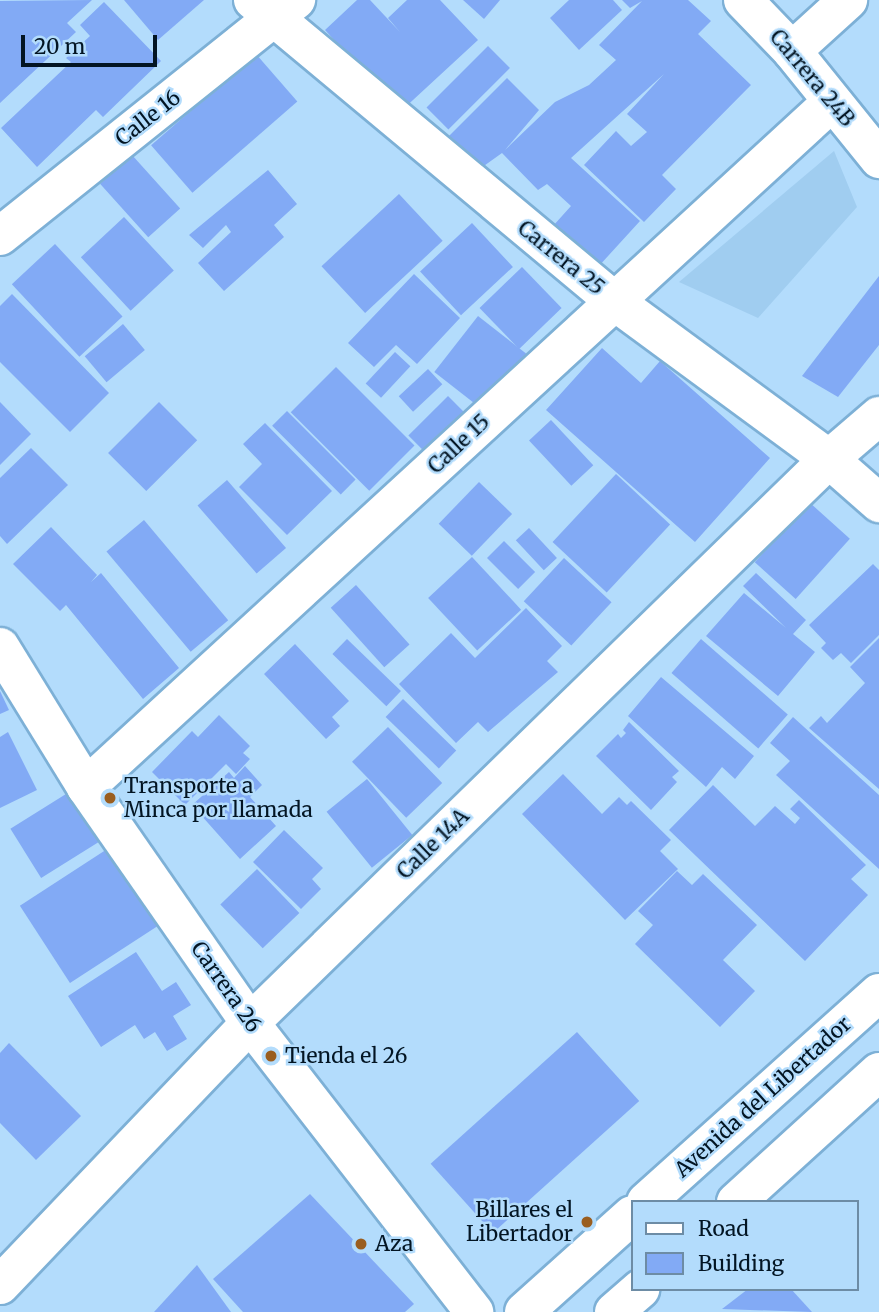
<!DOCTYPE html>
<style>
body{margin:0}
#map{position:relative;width:879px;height:1312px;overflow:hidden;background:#b3dcfc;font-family:Merriweather,serif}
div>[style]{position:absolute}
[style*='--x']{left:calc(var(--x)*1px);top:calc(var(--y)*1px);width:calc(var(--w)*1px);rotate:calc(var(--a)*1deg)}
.built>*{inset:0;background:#a0cdf0}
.building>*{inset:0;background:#82aaf5;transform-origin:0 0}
.roads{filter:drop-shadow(2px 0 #7db0d6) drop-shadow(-2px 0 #7db0d6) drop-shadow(0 2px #7db0d6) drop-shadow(0 -2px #7db0d6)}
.minor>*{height:38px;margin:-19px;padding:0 19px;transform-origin:19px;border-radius:19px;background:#fff}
.major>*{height:38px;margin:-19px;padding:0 19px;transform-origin:19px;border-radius:19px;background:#fff}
.dots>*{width:19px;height:19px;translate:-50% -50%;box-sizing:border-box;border:4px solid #b3dcfc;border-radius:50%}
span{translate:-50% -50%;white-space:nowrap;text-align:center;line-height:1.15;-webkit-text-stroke:5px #b3dcfc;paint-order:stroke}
.street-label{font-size:21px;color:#031523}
.poi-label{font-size:21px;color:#031523}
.left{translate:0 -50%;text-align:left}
.right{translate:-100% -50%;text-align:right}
.legend{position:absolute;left:631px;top:1200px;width:228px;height:91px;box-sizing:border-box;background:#b3dcfc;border:2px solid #6d8ca5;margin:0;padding:9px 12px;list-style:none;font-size:21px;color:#031523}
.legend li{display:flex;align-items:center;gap:14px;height:35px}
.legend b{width:35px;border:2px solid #6d8ca5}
.scale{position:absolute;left:21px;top:35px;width:136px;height:32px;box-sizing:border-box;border:4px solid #031523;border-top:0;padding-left:9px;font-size:21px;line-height:24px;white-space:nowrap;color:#031523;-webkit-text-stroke:5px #b3dcfc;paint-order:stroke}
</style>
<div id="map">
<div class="built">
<div style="clip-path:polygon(834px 151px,857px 207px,758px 318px,679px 282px)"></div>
</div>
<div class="building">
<div style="clip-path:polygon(92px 0,67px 23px,76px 32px,0 103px,0 1px)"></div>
<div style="clip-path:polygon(124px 0,204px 0,158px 40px)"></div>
<div style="clip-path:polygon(357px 0,370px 0,400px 32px,388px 18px,407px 0,440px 0,478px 40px,400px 112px,325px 30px)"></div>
<div style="clip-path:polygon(463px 0,500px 0,484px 19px)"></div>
<div style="clip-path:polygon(569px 0,613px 0,622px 10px,579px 50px,550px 18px)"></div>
<div style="clip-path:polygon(622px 0,688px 0,711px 21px,698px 34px,751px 85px,662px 175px,676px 189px,644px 222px,584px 165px,616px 131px,631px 146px,647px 132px,627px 114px,664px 74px,571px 158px,640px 221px,598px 267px,553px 226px,571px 206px,547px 184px,538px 190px,502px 153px,481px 168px,449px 136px,507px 78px,539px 110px,505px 150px,555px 102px,589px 85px,616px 60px,599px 45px,642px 1px,630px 8px)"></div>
<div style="clip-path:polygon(104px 2px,161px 61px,103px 117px,96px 110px,37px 167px,1px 128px,71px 62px,66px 58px,90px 36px,80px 25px)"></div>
<div style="left:488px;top:46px;width:31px;height:87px;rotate:45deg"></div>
<div style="left:256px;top:54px;width:63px;height:139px;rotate:49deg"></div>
<div style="left:132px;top:155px;width:72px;height:43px;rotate:48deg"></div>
<div style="clip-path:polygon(268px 170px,297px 204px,274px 225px,284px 237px,224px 291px,198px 263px,231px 232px,226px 225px,203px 248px,189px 235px)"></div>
<div style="left:399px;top:194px;width:64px;height:106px;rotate:47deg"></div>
<div style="left:124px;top:217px;width:73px;height:59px;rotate:47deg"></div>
<div style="left:472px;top:223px;width:60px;height:71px;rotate:47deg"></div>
<div style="left:55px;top:244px;width:99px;height:59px;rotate:47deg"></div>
<div style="left:522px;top:267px;width:57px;height:59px;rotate:46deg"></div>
<div style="clip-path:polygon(414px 274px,460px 318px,417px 364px,396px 345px,374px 367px,348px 343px)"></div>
<div style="clip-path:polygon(879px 276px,879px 345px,838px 397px,802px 376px)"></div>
<div style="clip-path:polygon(12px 294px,109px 393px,70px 432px,0 362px,0 306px)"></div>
<div style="left:478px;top:316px;width:61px;height:71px;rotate:38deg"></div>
<div style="left:123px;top:324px;width:34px;height:50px;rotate:50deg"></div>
<div style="clip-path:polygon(602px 348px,641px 383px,660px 361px,770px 458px,695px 542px,546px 410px)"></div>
<div style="left:395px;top:352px;width:21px;height:43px;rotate:43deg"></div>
<div style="left:336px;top:367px;width:111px;height:64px;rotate:45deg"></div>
<div style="left:428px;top:369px;width:21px;height:40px;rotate:47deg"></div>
<div style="left:448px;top:396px;width:25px;height:56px;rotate:45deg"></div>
<div style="clip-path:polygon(0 402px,31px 434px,0 465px)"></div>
<div style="left:159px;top:402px;width:54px;height:72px;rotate:45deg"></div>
<div style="left:287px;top:411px;width:97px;height:21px;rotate:45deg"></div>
<div style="left:551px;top:420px;width:62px;height:30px;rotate:47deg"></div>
<div style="clip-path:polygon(265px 423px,332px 491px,287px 535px,239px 487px,262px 464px,243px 444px)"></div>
<div style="clip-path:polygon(31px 448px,68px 485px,7px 544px,0 536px,0 478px)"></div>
<div style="left:616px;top:474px;width:74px;height:93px;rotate:43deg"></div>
<div style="left:227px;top:480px;width:90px;height:39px;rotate:49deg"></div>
<div style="left:479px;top:482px;width:46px;height:58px;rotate:44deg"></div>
<div style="left:809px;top:502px;width:55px;height:81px;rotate:42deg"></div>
<div style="left:144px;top:520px;width:131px;height:49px;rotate:50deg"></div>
<div style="clip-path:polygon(51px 527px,97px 575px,91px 582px,101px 573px,179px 668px,143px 699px,66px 605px,60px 611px,13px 564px)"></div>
<div style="left:529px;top:528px;width:41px;height:18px;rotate:47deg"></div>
<div style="left:504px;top:541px;width:44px;height:24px;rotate:45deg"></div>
<div style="left:472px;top:557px;width:72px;height:60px;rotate:47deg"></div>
<div style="left:564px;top:558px;width:65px;height:59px;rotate:43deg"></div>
<div style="clip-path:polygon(873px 564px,879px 570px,879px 635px,851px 663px,841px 653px,833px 660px,821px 648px,826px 643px,809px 625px)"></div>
<div style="clip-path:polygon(756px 573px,806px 620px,793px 634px,815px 652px,778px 696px,706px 636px,744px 593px,786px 628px,743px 586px)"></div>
<div style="left:356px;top:585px;width:80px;height:34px;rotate:48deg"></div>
<div style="clip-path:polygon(526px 608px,562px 646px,547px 661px,558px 672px,488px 732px,478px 722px,456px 743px,399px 684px,451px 633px,475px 658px)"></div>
<div style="clip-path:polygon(879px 638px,879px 789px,809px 728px,821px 716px,827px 723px,865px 683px,850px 667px)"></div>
<div style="left:347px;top:639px;width:75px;height:21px;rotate:44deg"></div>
<div style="left:701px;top:639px;width:115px;height:45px;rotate:41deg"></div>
<div style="clip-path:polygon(295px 644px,349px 701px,332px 717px,340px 726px,326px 739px,264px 674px)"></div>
<div style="clip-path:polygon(661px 677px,754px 756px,735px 779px,722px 767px,706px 787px,628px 716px)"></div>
<div style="clip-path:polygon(0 691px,9px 710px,0 714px)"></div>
<div style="left:403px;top:699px;width:74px;height:25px;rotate:44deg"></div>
<div style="clip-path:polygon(219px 715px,250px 746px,243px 753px,250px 759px,236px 774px,226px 764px,185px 805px,152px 772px,192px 731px,198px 737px)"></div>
<div style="clip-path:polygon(793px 717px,879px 795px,879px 869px,776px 775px,790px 761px,770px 743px)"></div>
<div style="clip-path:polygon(629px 722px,679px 771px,672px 777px,677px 782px,651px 810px,596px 756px,618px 734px,621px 738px,626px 733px,623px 730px)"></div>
<div style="left:388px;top:727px;width:78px;height:50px;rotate:46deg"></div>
<div style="clip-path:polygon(8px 732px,37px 790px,0 808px,0 737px)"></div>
<div style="clip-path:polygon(245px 766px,262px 785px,250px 797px,276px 826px,240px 859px,192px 805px,229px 772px,234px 778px)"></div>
<div style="clip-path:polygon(563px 774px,602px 814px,619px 797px,627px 805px,631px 801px,671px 840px,660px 851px,678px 869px,625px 920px,522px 814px)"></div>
<div style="left:367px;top:779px;width:72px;height:52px;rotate:51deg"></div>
<div style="clip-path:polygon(713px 785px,755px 826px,775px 806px,795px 824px,800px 818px,790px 809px,799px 800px,866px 865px,851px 879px,868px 895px,805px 961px,669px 830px)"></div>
<div style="left:74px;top:789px;width:58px;height:75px;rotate:58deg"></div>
<div style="clip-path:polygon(284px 830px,323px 868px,312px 879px,321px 889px,301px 909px,253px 862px)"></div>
<div style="left:118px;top:842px;width:92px;height:117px;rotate:57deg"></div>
<div style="left:257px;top:869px;width:61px;height:51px;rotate:46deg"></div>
<div style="clip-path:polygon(677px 871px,692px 885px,703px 874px,757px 925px,723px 960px,755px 991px,720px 1027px,635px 944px,653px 925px,638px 911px)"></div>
<div style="clip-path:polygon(136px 952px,162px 991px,176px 982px,191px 1005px,173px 1016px,187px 1039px,167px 1051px,155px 1032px,144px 1039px,135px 1025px,101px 1047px,68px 996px)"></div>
<div style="left:577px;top:1032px;width:93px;height:197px;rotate:48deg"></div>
<div style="clip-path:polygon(9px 1043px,81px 1116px,36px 1160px,0 1123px,0 1053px)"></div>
<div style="clip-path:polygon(310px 1194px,414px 1304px,405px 1312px,243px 1312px,213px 1279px)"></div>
<div style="clip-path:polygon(197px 1265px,231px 1312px,154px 1312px)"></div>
<div style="clip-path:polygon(748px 1289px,791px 1289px,812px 1312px,722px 1309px)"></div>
</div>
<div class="roads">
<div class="minor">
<div style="--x:253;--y:0;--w:470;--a:39.8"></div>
<div style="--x:614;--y:301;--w:267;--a:36.3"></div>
<div style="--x:829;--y:459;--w:67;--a:41.3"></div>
<div style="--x:743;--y:0;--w:71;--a:46.1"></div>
<div style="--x:792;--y:51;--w:139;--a:51.1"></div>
<div style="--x:792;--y:51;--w:76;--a:-42.3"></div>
<div style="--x:0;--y:236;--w:379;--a:-38.6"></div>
<div style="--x:0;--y:647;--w:164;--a:58.4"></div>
<div style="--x:86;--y:787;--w:287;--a:55.2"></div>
<div style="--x:250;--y:1023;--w:366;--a:52.2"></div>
<div style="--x:86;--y:787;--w:1013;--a:-42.56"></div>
<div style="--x:0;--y:1285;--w:362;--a:-46.3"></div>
<div style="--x:250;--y:1023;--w:808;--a:-44.25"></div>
<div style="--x:829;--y:459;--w:66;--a:-40.7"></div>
</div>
<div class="major">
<div style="--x:646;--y:1202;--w:313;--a:-41.9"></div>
<div style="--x:736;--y:1202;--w:193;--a:-42.3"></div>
<div style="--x:524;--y:1312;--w:145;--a:-41.9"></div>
<div style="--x:614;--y:1312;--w:35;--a:-41"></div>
</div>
</div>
<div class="dots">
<div style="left:110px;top:798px;background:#9a5e20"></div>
<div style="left:271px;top:1056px;background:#9a5e20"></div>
<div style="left:587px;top:1222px;background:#9a5e20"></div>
<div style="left:361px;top:1244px;background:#9a5e20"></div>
</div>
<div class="street-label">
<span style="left:812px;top:78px;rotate:50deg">Carrera 24B</span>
<span style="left:148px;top:118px;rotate:-38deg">Calle 16</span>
<span style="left:561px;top:258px;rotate:39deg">Carrera 25</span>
<span style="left:459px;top:444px;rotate:-43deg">Calle 15</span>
<span style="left:433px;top:844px;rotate:-44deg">Calle 14A</span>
<span style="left:226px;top:987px;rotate:55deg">Carrera 26</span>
<span style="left:763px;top:1097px;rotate:-42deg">Avenida del Libertador</span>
</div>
<div class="poi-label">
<span class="left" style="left:124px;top:798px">Transporte a<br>Minca por llamada</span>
<span class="left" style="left:285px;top:1056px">Tienda el 26</span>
<span class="right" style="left:573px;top:1222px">Billares el<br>Libertador</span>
<span class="left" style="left:375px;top:1244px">Aza</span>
</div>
<ul class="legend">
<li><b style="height:9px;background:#fff"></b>Road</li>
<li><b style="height:19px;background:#82aaf5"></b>Building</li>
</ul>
<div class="scale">20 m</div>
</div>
